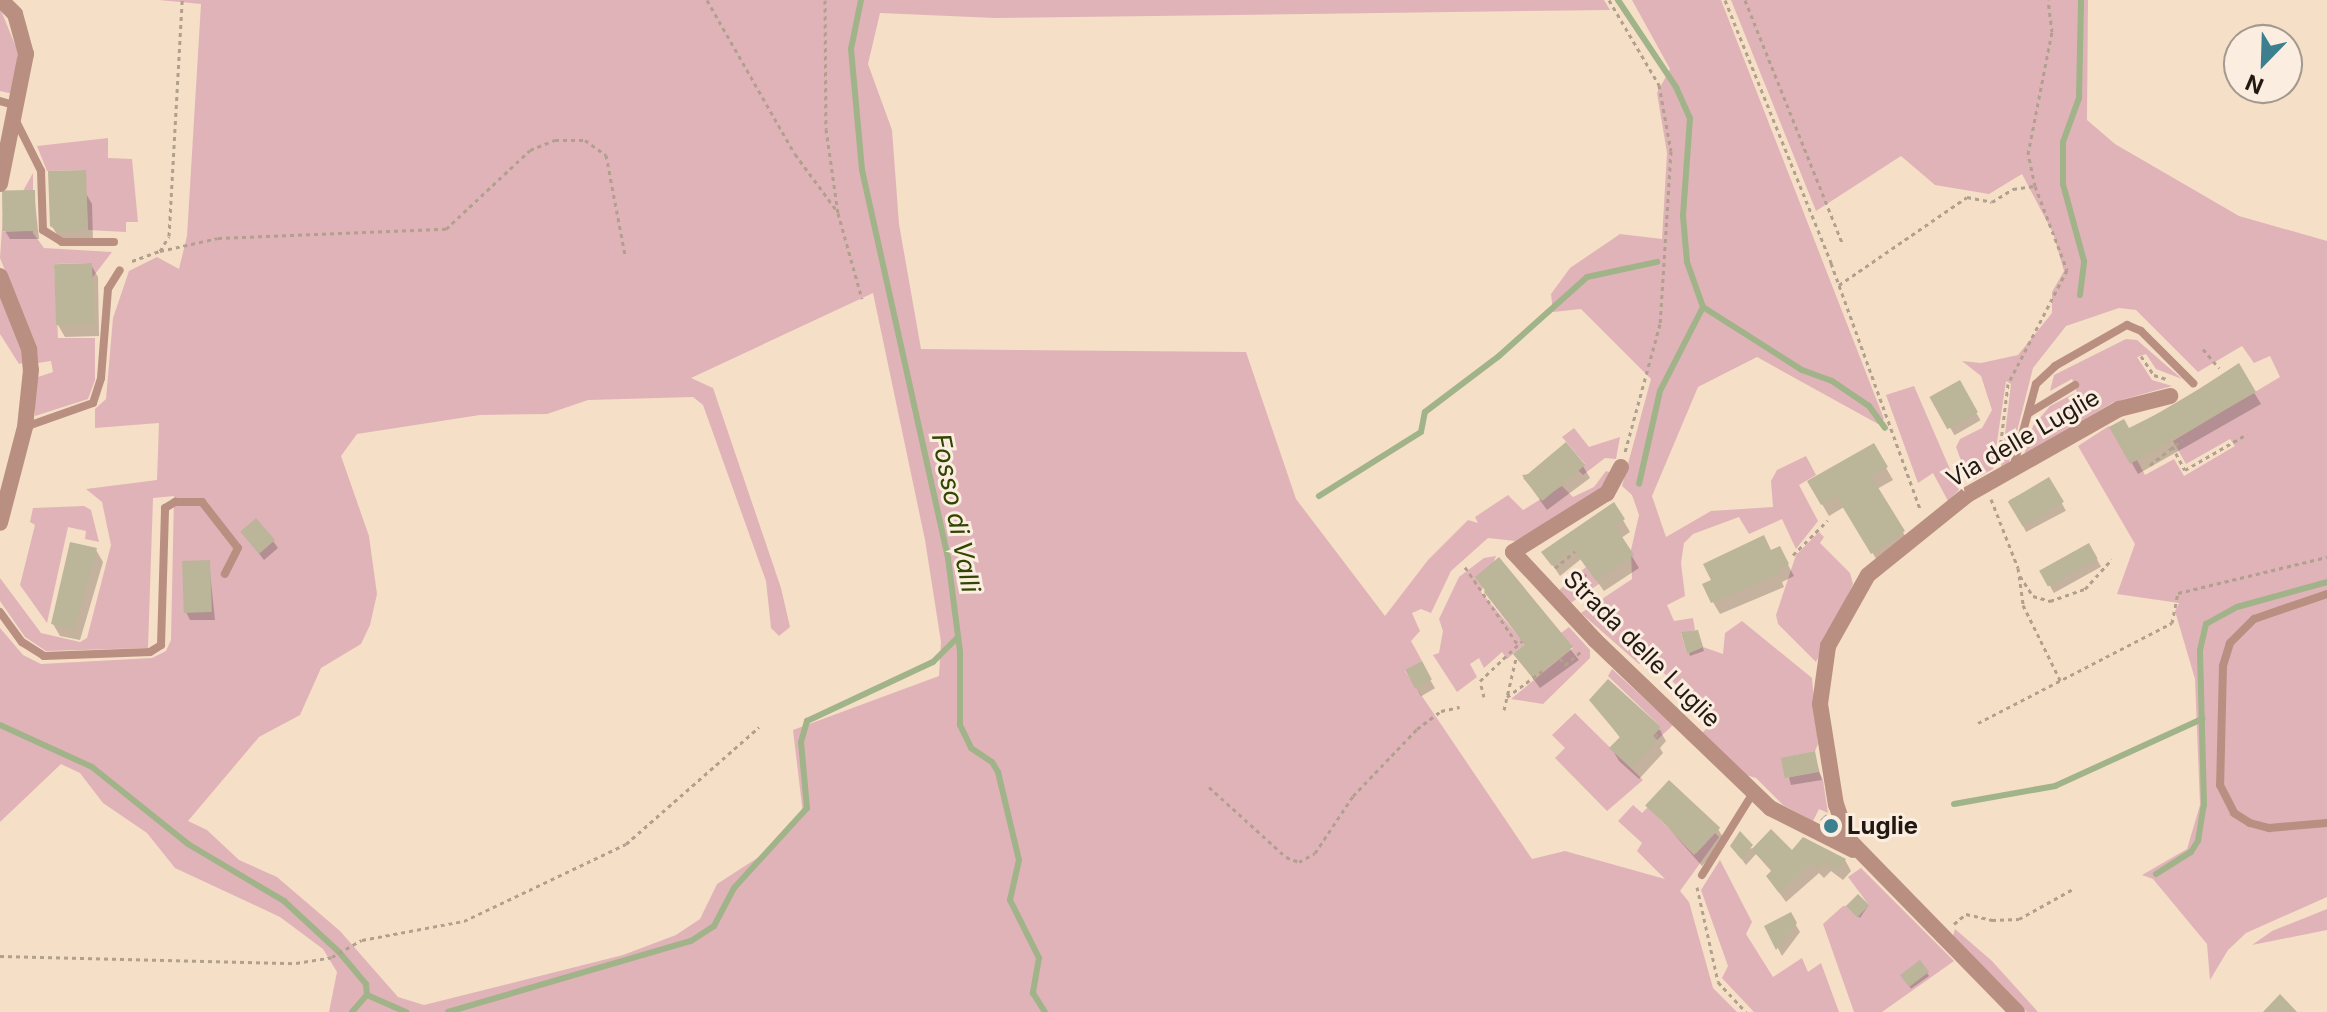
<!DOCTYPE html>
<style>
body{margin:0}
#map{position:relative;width:2327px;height:1012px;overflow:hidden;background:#f5dfc7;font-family:Inter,sans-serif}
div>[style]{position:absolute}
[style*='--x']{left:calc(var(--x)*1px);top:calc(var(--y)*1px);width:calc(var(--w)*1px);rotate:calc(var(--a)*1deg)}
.green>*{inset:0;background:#e0b3b8}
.shadow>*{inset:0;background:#0003;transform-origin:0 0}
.stream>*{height:6px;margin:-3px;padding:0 3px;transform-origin:3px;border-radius:3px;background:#a1b389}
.building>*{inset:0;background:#bbb599;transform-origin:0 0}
.path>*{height:3px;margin-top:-1.5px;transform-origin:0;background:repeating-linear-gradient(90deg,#b1a08d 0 4px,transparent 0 8px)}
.service>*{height:8px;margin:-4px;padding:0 4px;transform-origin:4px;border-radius:4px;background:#b98f81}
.minor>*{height:16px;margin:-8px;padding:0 8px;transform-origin:8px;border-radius:8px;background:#b98f81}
.dots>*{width:22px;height:22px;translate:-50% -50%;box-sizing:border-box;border:4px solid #fbeee0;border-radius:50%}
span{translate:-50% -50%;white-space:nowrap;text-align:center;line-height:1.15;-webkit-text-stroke:6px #fbeee0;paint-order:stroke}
.street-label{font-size:24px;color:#221a12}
.poi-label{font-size:24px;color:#221a12;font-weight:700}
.left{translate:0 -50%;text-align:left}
.water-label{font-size:26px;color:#304500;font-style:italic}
.north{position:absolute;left:2223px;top:24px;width:80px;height:80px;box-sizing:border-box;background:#fbeee0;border:2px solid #a4998e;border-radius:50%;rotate:203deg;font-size:22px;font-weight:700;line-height:32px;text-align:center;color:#221a12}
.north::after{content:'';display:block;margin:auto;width:28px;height:36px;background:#3c808f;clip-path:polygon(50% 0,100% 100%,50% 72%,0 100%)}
</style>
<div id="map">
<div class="green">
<div style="clip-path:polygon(evenodd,159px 0,1604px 0,1610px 10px,995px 18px,880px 13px,868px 64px,892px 130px,899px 224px,921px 349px,1246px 352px,1296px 499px,1385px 616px,1428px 560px,1468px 520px,1478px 523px,1475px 517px,1508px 495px,1523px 510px,1562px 486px,1573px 497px,1594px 487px,1606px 471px,1612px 473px,1600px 489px,1560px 517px,1515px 541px,1488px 538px,1451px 571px,1431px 613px,1421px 609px,1412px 613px,1420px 631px,1411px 641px,1422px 661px,1405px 671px,1532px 859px,1565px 851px,1665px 879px,1637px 851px,1642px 843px,1618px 821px,1633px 805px,1642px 813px,1648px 807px,1694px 855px,1715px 833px,1719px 837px,1680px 891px,1689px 902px,1713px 988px,1737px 1012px,329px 1012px,337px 972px,323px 949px,280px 917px,175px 868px,147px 833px,103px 803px,80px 773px,61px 764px,0 822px,0 628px,23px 655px,41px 664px,152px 658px,166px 651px,171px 640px,174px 496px,153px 498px,148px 648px,46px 651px,25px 637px,0 601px,0 578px,41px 633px,80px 642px,87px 638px,111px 545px,102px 502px,86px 489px,157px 480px,159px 423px,95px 428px,95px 409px,106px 399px,113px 318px,129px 271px,157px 257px,179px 269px,187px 236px,201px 4px,159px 0,873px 293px,925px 540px,941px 642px,939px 676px,793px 730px,803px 814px,762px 855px,717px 884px,700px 919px,676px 935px,623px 955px,424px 1005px,398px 997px,340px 931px,277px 877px,239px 860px,207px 830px,188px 821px,259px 737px,300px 715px,321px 668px,361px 644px,370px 625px,377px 594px,369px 536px,341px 456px,357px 434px,480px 415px,547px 414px,588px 400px,693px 397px,703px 405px,766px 581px,771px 628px,779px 636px,790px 627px,781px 588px,713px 388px,691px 378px,873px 293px)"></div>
<div style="clip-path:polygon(1632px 0,1721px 0,1884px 419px,1878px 424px,1757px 357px,1698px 387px,1652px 496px,1666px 537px,1711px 511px,1773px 507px,1771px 481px,1777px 470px,1806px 456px,1816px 475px,1799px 485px,1818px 521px,1796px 549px,1782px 519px,1749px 534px,1739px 517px,1693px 534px,1684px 543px,1681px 563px,1685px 596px,1667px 605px,1674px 621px,1693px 618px,1695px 630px,1681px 633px,1687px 654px,1703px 647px,1723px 654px,1725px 633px,1742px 621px,1812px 678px,1818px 744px,1815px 751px,1781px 758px,1785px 778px,1819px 772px,1823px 780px,1828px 813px,1819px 809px,1813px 821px,1783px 805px,1756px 778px,1743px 774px,1702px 733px,1714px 721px,1648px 658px,1639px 664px,1581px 613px,1632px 579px,1631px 550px,1639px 515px,1632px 495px,1622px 486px,1651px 379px,1581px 309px,1553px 312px,1551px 294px,1570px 268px,1620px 234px,1662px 239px,1667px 153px,1657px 93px,1670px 69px)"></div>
<div style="clip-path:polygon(1731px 0,2088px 0,2087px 120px,2115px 144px,2239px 216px,2327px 241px,2327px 897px,2246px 933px,2228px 950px,2210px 980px,2207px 944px,2153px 879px,2142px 875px,2187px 849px,2200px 805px,2195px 679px,2175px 611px,2179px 603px,2117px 594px,2135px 544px,2078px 446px,2109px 426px,2130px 463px,2137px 460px,2145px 475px,2174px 459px,2184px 476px,2235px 446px,2230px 439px,2186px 464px,2173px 441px,2280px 377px,2270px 356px,2254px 363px,2242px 346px,2198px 372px,2136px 310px,2119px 308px,2066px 326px,2033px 368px,2009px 463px,2001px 467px,2011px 384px,2006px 381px,1993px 469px,1969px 482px,1956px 447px,1960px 439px,1982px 428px,1992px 410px,1981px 376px,1962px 361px,1981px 363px,2018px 355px,2052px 313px,2052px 292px,2064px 271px,2053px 233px,2022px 174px,1989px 194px,1935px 185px,1901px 156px,1816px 211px)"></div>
<div style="clip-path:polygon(0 8px,18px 52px,13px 94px,0 91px)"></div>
<div style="clip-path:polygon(108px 138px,108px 158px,132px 159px,138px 222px,126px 222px,126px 232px,88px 230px,85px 170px,47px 171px,37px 146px)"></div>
<div style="clip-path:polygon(33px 173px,33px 233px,44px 248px,112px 252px,92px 278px,92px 263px,54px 264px,58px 338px,95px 338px,95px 380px,88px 399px,35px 416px,35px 378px,53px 372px,51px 361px,38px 363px,36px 346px,0 258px,3px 215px,3px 232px,24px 231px,23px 191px)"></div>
<div style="clip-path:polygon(0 296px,21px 346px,23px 363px,19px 364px,0 334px)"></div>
<div style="clip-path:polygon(2126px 339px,2137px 340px,2182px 379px,2156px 369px,2146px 354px,2137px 357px,2152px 380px,2172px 386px,2114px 402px,2024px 455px,2033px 426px,2050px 406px,2077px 392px,2072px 379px,2050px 391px,2054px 375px)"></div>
<div style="clip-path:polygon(1914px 386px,1959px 490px,1948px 501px,1933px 473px,1918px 483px,1886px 395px)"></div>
<div style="clip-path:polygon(1574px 428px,1589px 447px,1620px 437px,1616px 459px,1605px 458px,1583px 475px,1578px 470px,1585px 464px,1562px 437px)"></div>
<div style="clip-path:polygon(84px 506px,91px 510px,99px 542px,85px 539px,86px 531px,68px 527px,47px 623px,20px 585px,35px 525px,30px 522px,33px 508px)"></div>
<div style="clip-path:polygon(1819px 532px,1824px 537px,1820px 543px,1850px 573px,1853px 584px,1816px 662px,1778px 624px,1776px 615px,1796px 555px)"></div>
<div style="clip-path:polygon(1496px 556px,1481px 592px,1525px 644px,1507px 659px,1502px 652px,1484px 668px,1479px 658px,1470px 664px,1477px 677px,1457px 692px,1433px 655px,1439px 653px,1443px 631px,1439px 619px,1459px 577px,1484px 558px)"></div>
<div style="clip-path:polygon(1586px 567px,1599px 584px,1569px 604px,1557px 592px)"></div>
<div style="clip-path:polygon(1569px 627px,1590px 650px,1590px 658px,1543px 704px,1511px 699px,1573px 648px,1561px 633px)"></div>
<div style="clip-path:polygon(1612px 669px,1673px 725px,1657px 740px,1653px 736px,1661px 727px,1608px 676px)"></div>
<div style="clip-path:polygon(1575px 713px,1643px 780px,1607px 811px,1555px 758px,1565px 748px,1552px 735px)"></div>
<div style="clip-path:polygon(1720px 860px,1752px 922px,1746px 934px,1773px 977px,1802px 958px,1808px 972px,1821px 963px,1839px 1012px,1754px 1012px,1722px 978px,1728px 966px,1701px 890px)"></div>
<div style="clip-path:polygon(1861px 868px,1954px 961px,1882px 1012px,1854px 1012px,1823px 924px,1843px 906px,1869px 905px,1848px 877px)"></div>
<div style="clip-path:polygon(2327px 909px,2327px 930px,2252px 945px,2272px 931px)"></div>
<div style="clip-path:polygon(1955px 929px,1992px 961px,2038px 1012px,2027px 1012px,1953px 936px)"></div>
</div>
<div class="shadow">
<div style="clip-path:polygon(85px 192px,92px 204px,93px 242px,59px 238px,52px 226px)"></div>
<div style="clip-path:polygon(34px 193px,39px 239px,10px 239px,5px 231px)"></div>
<div style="clip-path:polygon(91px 265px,98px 277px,99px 336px,65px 337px,58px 325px)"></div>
<div style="clip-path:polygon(2238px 366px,2261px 404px,2138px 474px,2112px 428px,2128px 431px)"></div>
<div style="left:1959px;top:383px;width:43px;height:30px;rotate:60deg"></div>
<div style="clip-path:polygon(1873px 445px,1893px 480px,1877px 489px,1910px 544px,1880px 565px,1844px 507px,1829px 516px,1809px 482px)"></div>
<div style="clip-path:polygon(1583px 466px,1590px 478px,1547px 510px,1522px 475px)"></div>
<div style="left:2049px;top:479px;width:36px;height:45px;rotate:62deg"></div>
<div style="clip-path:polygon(1623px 520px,1630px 532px,1621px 538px,1639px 568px,1604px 591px,1581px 559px,1560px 576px,1544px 552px)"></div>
<div style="clip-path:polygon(242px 532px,273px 541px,278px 548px,264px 560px)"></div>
<div style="left:2089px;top:545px;width:25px;height:54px;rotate:61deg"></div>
<div style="clip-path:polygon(96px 550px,103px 562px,80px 640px,60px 636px,53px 624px)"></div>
<div style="clip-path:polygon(1771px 552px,1786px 561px,1794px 576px,1782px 582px,1784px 587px,1720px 614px,1713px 602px)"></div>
<div style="clip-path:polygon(1498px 560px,1579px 660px,1540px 688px,1515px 654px,1526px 646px,1484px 592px)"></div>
<div style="clip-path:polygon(209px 562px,215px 620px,190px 620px,186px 612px)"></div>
<div style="clip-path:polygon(1699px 635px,1704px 651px,1690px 656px,1689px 653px)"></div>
<div style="left:1421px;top:664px;width:28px;height:16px;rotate:60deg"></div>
<div style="clip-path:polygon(1592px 700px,1659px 729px,1666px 741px,1660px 748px,1663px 753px,1639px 779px,1619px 761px,1612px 749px,1621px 739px)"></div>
<div style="clip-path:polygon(1814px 753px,1822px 780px,1791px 785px,1784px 759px)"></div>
<div style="clip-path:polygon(1648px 805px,1718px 829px,1725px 841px,1702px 866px)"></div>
<div style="clip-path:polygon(1826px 814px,1827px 816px,1829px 826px,1820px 820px)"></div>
<div style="clip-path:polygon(1732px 846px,1845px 860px,1851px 871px,1843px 880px,1831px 871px,1824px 878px,1819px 873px,1786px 902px,1775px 887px,1772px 872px,1756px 854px,1746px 865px)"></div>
<div style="clip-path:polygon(1868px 906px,1860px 918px,1850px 909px)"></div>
<div style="clip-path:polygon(1790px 915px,1800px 932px,1782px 956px,1767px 927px)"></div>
<div style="left:1920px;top:963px;width:16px;height:22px;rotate:55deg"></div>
</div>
<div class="stream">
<div style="--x:861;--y:0;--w:50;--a:101.5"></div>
<div style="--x:851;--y:49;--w:121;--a:84.8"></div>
<div style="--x:862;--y:170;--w:397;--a:77.5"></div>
<div style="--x:948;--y:558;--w:95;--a:82.7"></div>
<div style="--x:960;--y:652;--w:73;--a:90"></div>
<div style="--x:960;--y:725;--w:25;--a:64"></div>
<div style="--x:971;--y:748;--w:25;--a:34"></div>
<div style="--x:992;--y:762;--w:12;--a:59"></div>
<div style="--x:998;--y:772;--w:90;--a:76.6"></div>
<div style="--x:1019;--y:860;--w:41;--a:102.7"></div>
<div style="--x:1010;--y:900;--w:65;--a:63.4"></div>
<div style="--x:1039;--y:958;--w:36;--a:100"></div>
<div style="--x:1033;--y:993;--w:22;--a:58"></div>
<div style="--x:1618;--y:0;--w:105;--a:56.3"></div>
<div style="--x:1676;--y:87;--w:34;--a:66"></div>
<div style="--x:1690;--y:118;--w:98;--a:94.1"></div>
<div style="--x:1683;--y:216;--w:46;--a:85"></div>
<div style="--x:1687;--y:262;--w:48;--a:70.4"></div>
<div style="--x:1703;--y:307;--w:94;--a:117.1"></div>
<div style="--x:1660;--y:391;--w:95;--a:102.7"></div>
<div style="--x:2080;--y:295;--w:34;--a:-83"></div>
<div style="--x:2084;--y:261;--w:80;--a:-105.3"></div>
<div style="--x:2063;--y:184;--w:42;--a:-90"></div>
<div style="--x:2063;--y:142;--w:47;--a:-70"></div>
<div style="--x:2079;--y:98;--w:98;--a:-88.8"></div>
<div style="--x:1703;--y:307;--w:117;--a:32.5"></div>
<div style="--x:1802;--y:370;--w:32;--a:20"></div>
<div style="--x:1832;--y:381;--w:45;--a:34"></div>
<div style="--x:1869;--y:406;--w:27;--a:54"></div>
<div style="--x:1319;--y:496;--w:120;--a:-32.1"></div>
<div style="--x:1421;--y:432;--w:20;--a:-79"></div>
<div style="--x:1425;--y:412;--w:93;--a:-37.1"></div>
<div style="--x:1499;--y:356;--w:118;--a:-41.9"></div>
<div style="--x:1587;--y:277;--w:72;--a:-12.1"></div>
<div style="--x:0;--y:725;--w:101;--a:24.5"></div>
<div style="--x:92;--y:767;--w:123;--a:38.7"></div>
<div style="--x:188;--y:844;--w:112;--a:30.7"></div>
<div style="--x:284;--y:901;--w:75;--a:42.8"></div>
<div style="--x:339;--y:952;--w:42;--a:49.8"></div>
<div style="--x:366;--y:984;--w:11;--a:85"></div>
<div style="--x:1954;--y:804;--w:103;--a:-10.1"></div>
<div style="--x:2055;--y:786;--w:162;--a:-24.5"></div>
<div style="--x:2156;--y:874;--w:41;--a:-32.2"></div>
<div style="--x:2191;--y:852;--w:13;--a:-58"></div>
<div style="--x:2198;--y:841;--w:36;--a:-81"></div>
<div style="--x:2204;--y:805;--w:155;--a:-91.5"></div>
<div style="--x:2200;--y:650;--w:27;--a:-77"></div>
<div style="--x:2206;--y:624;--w:35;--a:-29"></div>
<div style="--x:2237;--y:607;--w:93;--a:-15.5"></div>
<div style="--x:352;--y:1012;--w:23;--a:-49"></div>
<div style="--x:367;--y:995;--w:43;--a:23.6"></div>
<div style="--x:448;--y:1012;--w:253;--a:-16.3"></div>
<div style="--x:691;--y:941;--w:27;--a:-33"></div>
<div style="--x:714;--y:926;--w:43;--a:-62.2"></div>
<div style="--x:734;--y:888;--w:108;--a:-47.6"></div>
<div style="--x:807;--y:808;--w:66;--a:-95.2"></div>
<div style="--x:801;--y:742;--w:22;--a:-74"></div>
<div style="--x:807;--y:721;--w:139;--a:-25.1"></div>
<div style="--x:933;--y:662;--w:35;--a:-45"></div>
</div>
<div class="building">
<div style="clip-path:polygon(86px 170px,88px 230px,58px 231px,50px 226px,48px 171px)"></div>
<div style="left:35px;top:190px;width:41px;height:33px;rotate:89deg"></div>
<div style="left:92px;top:263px;width:61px;height:38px;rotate:88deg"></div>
<div style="clip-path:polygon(2239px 363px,2256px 392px,2130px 464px,2109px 427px,2124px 419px,2129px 428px,2173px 406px)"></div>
<div style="left:1960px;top:380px;width:37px;height:35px;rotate:61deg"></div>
<div style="left:1566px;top:442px;width:30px;height:56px;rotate:50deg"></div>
<div style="clip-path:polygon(1874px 443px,1888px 467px,1871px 476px,1905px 531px,1871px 554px,1836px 496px,1821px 505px,1807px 481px)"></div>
<div style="left:2049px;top:477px;width:29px;height:48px;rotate:59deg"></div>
<div style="clip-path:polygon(1614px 502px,1625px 519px,1615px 526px,1634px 555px,1596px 581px,1573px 549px,1552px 566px,1541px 552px)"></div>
<div style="left:256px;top:518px;width:29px;height:21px;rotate:49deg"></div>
<div style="clip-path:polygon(1764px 535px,1771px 550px,1780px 546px,1789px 564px,1777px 569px,1779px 574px,1711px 603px,1702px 584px,1711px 580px,1703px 564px)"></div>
<div style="clip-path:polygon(70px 542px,97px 548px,74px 629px,51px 624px)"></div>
<div style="left:2089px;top:543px;width:18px;height:57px;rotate:61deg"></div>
<div style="clip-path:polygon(1499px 557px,1573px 647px,1532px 677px,1513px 654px,1525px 644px,1475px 577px)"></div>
<div style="left:210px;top:560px;width:52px;height:28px;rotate:88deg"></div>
<div style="clip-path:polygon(1698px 630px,1703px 647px,1687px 654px,1681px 632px)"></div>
<div style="left:1422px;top:661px;width:21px;height:19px;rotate:62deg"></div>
<div style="clip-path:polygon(1608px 679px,1661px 727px,1653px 736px,1657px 740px,1631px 768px,1609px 748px,1620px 737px,1589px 700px)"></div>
<div style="left:1815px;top:751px;width:21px;height:35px;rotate:79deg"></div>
<div style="left:1669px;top:780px;width:70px;height:35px;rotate:43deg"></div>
<div style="clip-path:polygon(1771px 829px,1792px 850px,1803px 837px,1846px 859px,1837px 871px,1824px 861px,1818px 869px,1812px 863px,1779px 893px,1766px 876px,1773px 869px,1751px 850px)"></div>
<div style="clip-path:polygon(1740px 831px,1753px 845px,1741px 859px,1730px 846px)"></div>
<div style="left:1858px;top:894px;width:16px;height:17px;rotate:45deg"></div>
<div style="clip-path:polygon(1791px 912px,1797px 923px,1776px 950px,1764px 926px)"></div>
<div style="left:1920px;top:960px;width:15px;height:25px;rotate:53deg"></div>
<div style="clip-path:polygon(2280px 994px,2297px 1012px,2263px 1012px)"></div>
</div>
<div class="path">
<div style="--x:707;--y:0;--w:177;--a:60.3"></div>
<div style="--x:795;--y:154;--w:71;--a:53.6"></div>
<div style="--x:825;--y:0;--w:129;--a:89.6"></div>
<div style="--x:826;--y:129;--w:85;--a:81.9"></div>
<div style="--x:838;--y:213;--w:89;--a:74.4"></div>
<div style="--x:1609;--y:0;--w:99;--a:59.5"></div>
<div style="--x:1659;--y:85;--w:67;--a:79.7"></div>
<div style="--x:1671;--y:151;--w:173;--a:93.6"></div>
<div style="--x:1660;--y:324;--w:133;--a:105.3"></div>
<div style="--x:1725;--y:0;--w:284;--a:68"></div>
<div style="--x:1831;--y:263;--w:262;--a:70.1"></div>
<div style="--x:1745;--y:0;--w:262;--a:68.2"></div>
<div style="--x:2035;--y:186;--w:33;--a:-102"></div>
<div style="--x:2028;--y:154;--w:124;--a:-78.9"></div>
<div style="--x:2052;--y:32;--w:32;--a:-97"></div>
<div style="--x:160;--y:251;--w:59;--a:-12.6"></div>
<div style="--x:218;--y:238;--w:228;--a:-2.3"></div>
<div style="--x:446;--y:229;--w:115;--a:-43.2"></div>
<div style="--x:530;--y:150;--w:27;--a:-22"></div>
<div style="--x:555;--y:140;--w:30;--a:0"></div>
<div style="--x:585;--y:140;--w:26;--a:36"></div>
<div style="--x:606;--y:155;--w:102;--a:79.2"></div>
<div style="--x:132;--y:261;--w:30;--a:-20"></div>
<div style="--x:160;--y:251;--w:17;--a:-59"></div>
<div style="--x:169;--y:236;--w:236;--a:-86.8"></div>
<div style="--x:1839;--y:285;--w:155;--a:-34.5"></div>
<div style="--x:1967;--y:197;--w:25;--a:11"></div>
<div style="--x:1992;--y:202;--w:25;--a:-32"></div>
<div style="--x:2013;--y:189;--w:22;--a:-8"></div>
<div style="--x:2035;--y:186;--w:90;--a:69.1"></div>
<div style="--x:2067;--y:270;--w:128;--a:117.4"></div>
<div style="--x:2008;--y:384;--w:74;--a:97"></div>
<div style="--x:2203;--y:349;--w:25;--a:50"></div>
<div style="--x:2141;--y:356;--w:23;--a:56"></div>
<div style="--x:2154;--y:375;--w:13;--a:18"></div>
<div style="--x:2172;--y:446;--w:27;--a:62"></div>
<div style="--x:2185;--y:470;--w:72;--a:-30.1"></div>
<div style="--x:2150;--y:465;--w:41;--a:-38"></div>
<div style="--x:1991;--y:499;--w:74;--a:68.6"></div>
<div style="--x:2018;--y:568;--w:37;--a:82"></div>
<div style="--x:2023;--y:605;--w:84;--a:63.7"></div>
<div style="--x:1793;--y:555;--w:49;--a:-45"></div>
<div style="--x:1465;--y:567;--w:94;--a:55.8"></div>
<div style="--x:1555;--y:568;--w:26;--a:-40"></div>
<div style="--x:2020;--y:576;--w:24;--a:57"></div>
<div style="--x:2033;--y:596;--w:18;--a:16"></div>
<div style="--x:2050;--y:601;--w:37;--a:-19"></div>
<div style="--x:2085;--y:589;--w:40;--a:-48"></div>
<div style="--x:1571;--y:587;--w:23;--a:-40"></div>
<div style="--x:1560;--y:658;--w:9;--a:54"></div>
<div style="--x:1565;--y:665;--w:23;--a:-40"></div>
<div style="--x:1484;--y:697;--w:16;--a:-104"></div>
<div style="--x:1480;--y:681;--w:58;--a:-43.6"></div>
<div style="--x:1507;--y:697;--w:47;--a:-36.4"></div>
<div style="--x:1504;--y:710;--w:53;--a:-77"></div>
<div style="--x:1978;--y:723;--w:218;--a:-27.3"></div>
<div style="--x:2172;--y:623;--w:31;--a:-79"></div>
<div style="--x:2178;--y:593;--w:153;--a:-13.6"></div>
<div style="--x:1655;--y:737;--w:9;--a:-49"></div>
<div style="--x:1209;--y:787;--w:104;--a:42.3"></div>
<div style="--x:1286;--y:857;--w:14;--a:21"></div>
<div style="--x:1299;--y:862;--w:18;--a:-29"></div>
<div style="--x:1315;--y:853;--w:69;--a:-56.3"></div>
<div style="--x:1353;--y:796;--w:93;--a:-46.3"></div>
<div style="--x:1417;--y:729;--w:30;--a:-37"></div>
<div style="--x:1441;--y:711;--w:19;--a:-12"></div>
<div style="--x:1697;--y:887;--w:97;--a:77.5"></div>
<div style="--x:1718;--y:982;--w:41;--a:47"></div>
<div style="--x:1954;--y:924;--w:16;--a:-40"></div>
<div style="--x:1966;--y:914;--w:27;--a:13"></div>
<div style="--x:1992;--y:920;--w:27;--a:-2"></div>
<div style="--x:2019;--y:919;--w:62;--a:-29.1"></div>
<div style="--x:0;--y:956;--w:296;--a:1.4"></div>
<div style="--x:296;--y:963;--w:36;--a:-9"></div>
<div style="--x:332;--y:957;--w:34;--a:-30"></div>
<div style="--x:362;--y:940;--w:104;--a:-10.6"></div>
<div style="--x:464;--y:921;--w:179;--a:-25.4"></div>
<div style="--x:626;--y:844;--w:177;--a:-41.3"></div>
</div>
<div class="service">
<div style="--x:0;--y:101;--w:19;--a:16"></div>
<div style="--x:16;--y:121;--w:56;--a:63.4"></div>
<div style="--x:41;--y:171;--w:59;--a:88.1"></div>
<div style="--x:43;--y:230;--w:22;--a:32"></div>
<div style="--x:62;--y:242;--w:52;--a:0"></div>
<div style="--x:2029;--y:413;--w:54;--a:-31.3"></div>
<div style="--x:25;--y:427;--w:72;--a:-19.4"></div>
<div style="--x:93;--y:403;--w:26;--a:-72"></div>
<div style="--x:101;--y:378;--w:89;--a:-85.5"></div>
<div style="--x:108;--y:289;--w:22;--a:-58"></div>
<div style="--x:2013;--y:468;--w:87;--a:-74.7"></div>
<div style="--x:2036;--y:384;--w:26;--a:-43"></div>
<div style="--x:2055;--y:366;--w:83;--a:-29.7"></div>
<div style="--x:2127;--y:325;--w:15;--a:23"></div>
<div style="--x:2141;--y:331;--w:74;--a:45"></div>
<div style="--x:2327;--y:594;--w:77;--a:161.1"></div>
<div style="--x:2254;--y:619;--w:34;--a:135"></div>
<div style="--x:2230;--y:643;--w:24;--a:107"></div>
<div style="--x:2223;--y:666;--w:119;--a:91.4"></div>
<div style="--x:2220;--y:785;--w:31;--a:63"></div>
<div style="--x:2234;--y:813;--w:19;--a:32"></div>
<div style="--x:2250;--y:823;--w:20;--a:15"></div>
<div style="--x:2269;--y:828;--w:58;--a:-4.9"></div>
<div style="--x:0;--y:612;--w:37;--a:54"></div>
<div style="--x:22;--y:642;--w:26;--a:32"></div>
<div style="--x:44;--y:656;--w:106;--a:-2.2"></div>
<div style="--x:150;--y:652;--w:13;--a:-32"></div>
<div style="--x:161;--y:645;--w:137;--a:-88.3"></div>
<div style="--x:165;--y:508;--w:12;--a:-31"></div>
<div style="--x:175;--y:502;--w:27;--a:0"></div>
<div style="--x:202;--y:502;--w:58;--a:52"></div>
<div style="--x:238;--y:548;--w:29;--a:117"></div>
<div style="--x:1702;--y:875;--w:97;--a:-58.1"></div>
</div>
<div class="minor">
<div style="--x:0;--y:184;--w:133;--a:-78.7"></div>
<div style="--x:26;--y:54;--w:41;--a:-105.4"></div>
<div style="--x:15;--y:14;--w:20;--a:-135"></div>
<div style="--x:0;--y:276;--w:79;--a:68.3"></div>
<div style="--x:29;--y:349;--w:21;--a:85"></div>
<div style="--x:31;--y:370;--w:57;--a:96"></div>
<div style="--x:25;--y:427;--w:99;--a:104.6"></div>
<div style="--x:1621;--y:467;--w:30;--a:118"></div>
<div style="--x:1607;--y:493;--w:111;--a:147.9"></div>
<div style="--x:1513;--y:552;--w:120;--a:47"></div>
<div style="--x:1595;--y:640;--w:243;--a:43.8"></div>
<div style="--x:1770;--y:808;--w:93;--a:26.8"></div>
<div style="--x:2017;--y:1012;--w:242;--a:-134.3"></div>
<div style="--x:1848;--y:839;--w:36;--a:-109"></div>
<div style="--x:1836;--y:805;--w:102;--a:-99"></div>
<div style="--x:1820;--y:704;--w:59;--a:-82.1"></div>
<div style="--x:1828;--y:646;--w:81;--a:-60.6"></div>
<div style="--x:1868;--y:575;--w:127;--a:-38.9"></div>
<div style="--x:1967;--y:495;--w:175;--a:-29.5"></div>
<div style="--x:2119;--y:409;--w:53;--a:-14.3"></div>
</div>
<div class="dots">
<div style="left:1831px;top:826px;background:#3c808f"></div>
</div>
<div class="street-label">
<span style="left:2023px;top:438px;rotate:-30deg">Via delle Luglie</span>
<span style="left:1642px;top:649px;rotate:45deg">Strada delle Luglie</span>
</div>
<div class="poi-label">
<span class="left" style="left:1847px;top:826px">Luglie</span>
</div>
<div class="water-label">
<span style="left:956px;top:513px;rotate:79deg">Fosso di Valli</span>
</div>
<div class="north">N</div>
</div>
